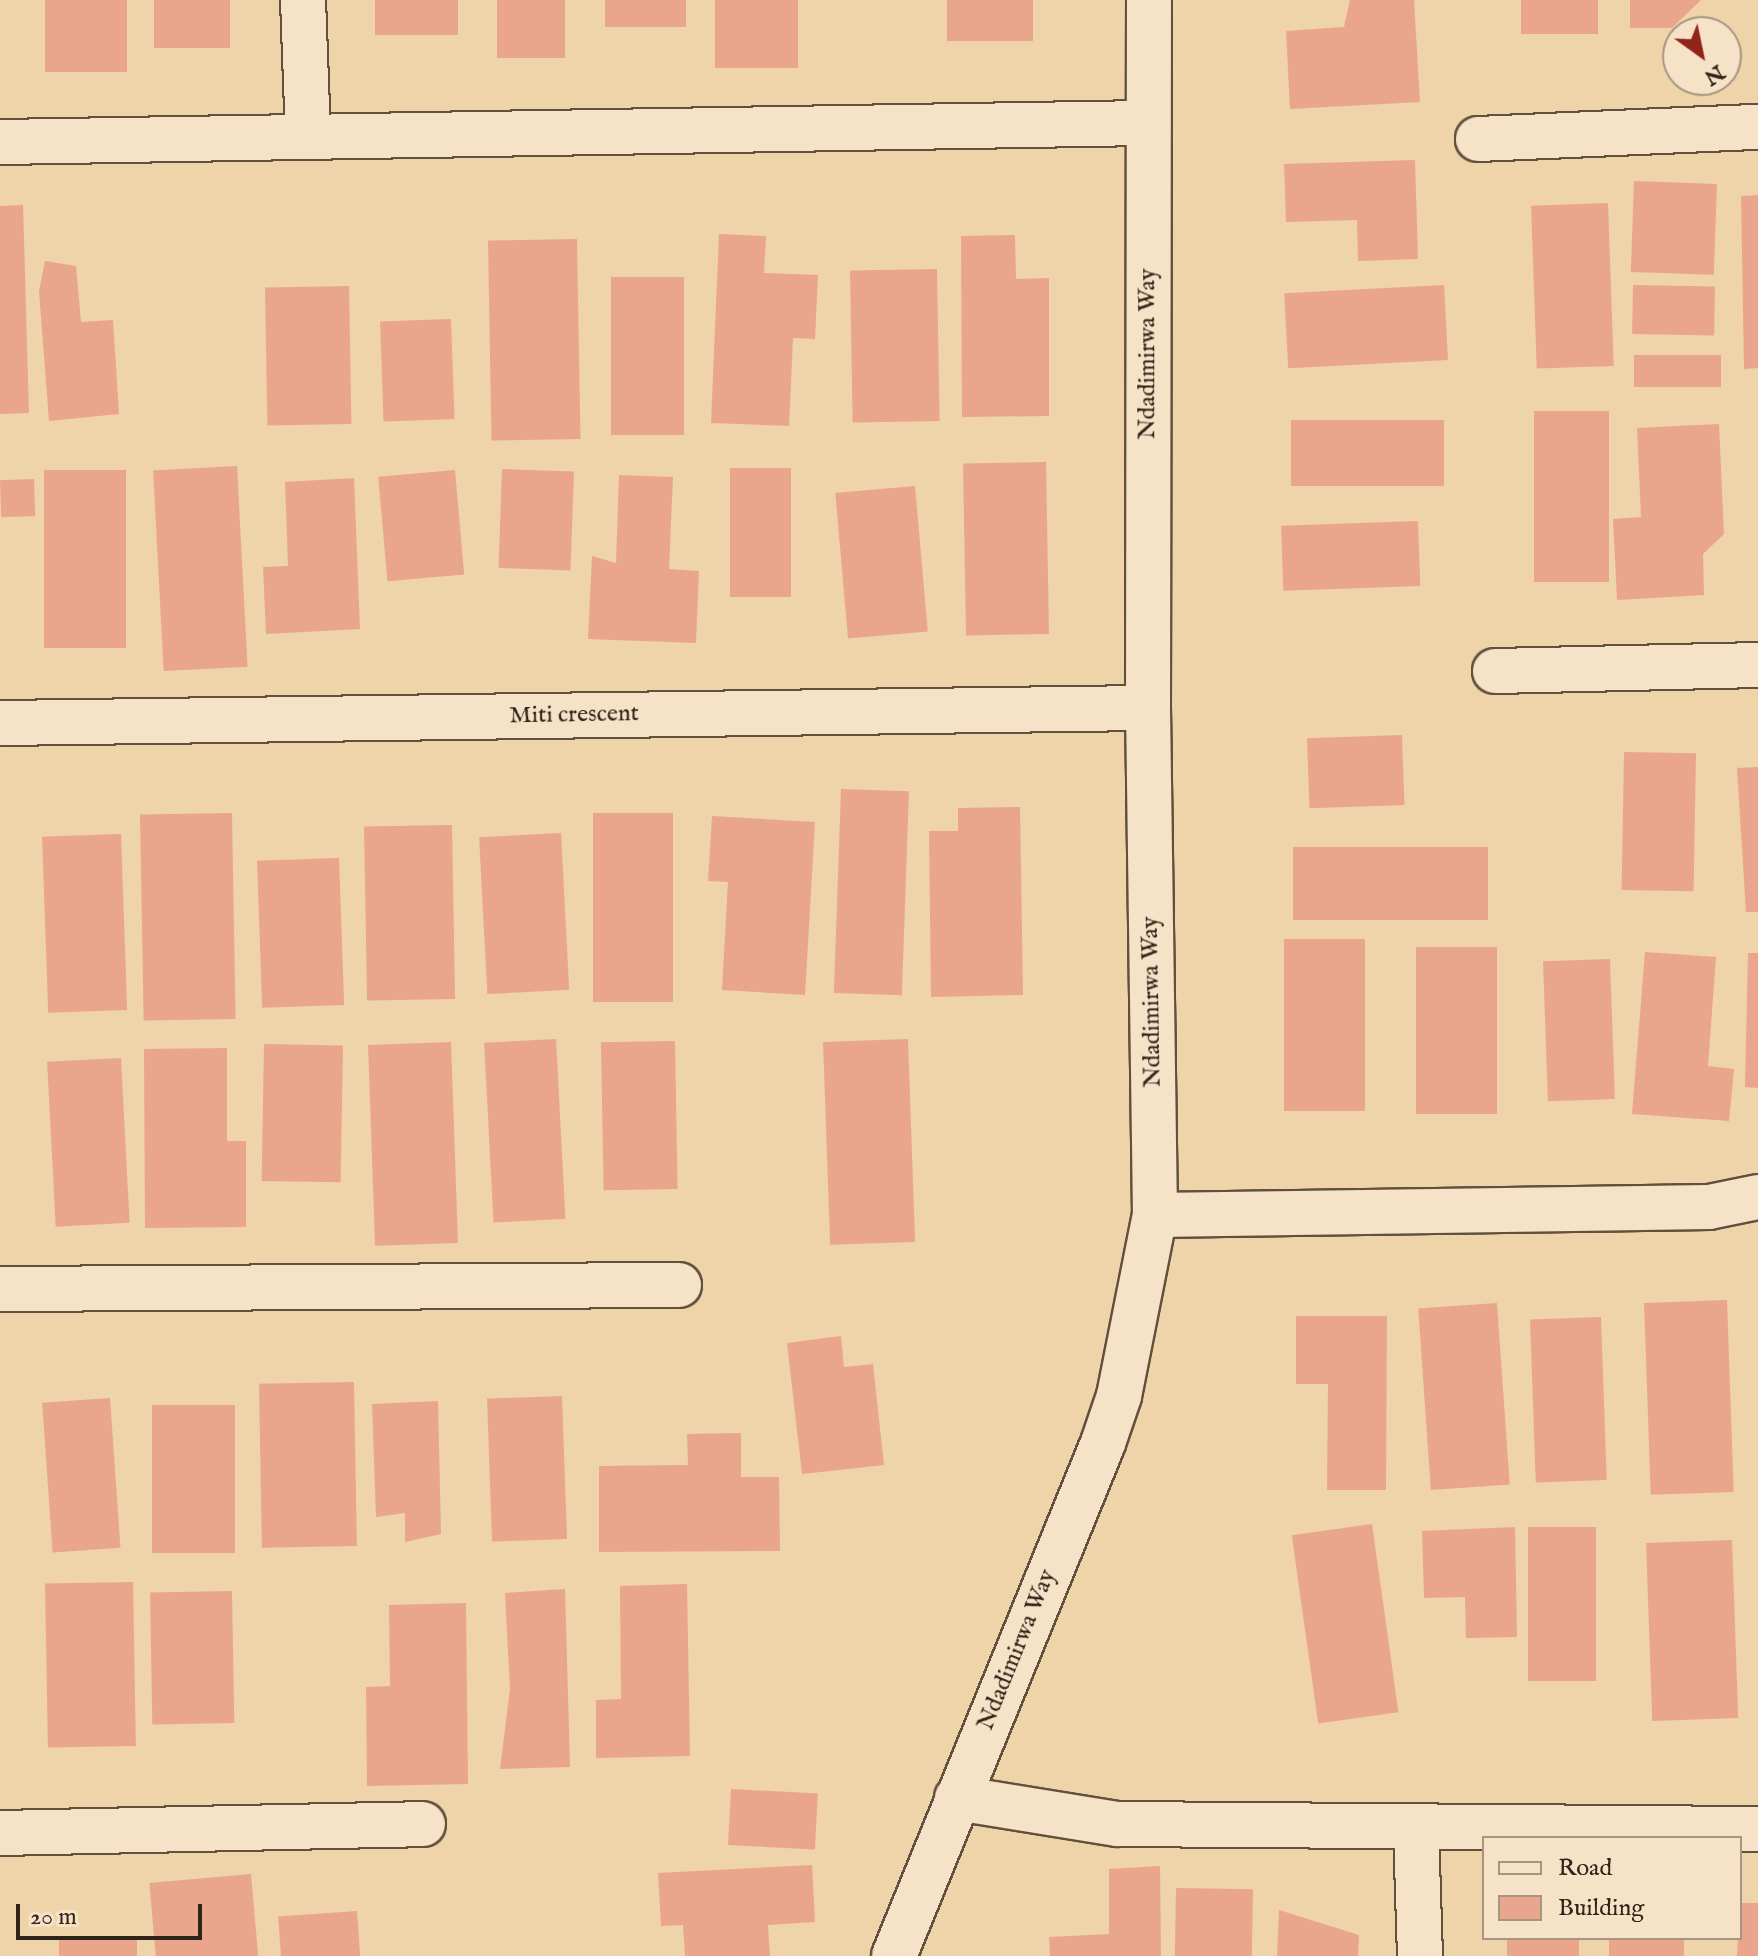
<!DOCTYPE html>
<style>
body{margin:0}
#map{position:relative;width:1758px;height:1956px;overflow:hidden;background:#efd3a9;font-family:"IM FELL English",serif}
div>[style]{position:absolute}
[style*='--x']{left:calc(var(--x)*1px);top:calc(var(--y)*1px);width:calc(var(--w)*1px);rotate:calc(var(--a)*1deg)}
.building>*{inset:0;background:#e9a68d;transform-origin:0 0}
.roads{filter:drop-shadow(2px 0 #60503d) drop-shadow(-2px 0 #60503d) drop-shadow(0 2px #60503d) drop-shadow(0 -2px #60503d)}
.minor>*{height:44px;margin:-22px;padding:0 22px;transform-origin:22px;border-radius:22px;background:#f5e2c7}
span{translate:-50% -50%;white-space:nowrap;text-align:center;line-height:1.15;-webkit-text-stroke:6px #f5e2c7;paint-order:stroke}
.street-label{font-size:24px;color:#302419}
.legend{position:absolute;left:1482px;top:1836px;width:260px;height:104px;box-sizing:border-box;background:#f5e2c7;border:2px solid #a69681;margin:0;padding:10px 14px;list-style:none;font-size:24px;color:#302419}
.legend li{display:flex;align-items:center;gap:16px;height:40px}
.legend b{width:40px;border:2px solid #a69681}
.north{position:absolute;left:1662px;top:16px;width:80px;height:80px;box-sizing:border-box;background:#f5e2c7;border:2px solid #a69681;border-radius:50%;rotate:147deg;font-size:22px;font-weight:700;line-height:32px;text-align:center;color:#302419}
.north::after{content:'';display:block;margin:auto;width:28px;height:36px;background:#8f2418;clip-path:polygon(50% 0,100% 100%,50% 72%,0 100%)}
.scale{position:absolute;left:16px;top:1904px;width:186px;height:36px;box-sizing:border-box;border:4px solid #302419;border-top:0;padding-left:10px;font-size:24px;line-height:28px;white-space:nowrap;color:#302419;-webkit-text-stroke:6px #f5e2c7;paint-order:stroke}
</style>
<div id="map">
<div class="building">
<div style="left:45px;top:0;width:82px;height:72px"></div>
<div style="left:154px;top:0;width:76px;height:48px"></div>
<div style="left:375px;top:0;width:83px;height:35px"></div>
<div style="left:497px;top:0;width:68px;height:58px"></div>
<div style="left:605px;top:0;width:81px;height:27px"></div>
<div style="left:715px;top:0;width:83px;height:68px"></div>
<div style="left:947px;top:0;width:86px;height:41px"></div>
<div style="clip-path:polygon(1350px 0,1414px 0,1420px 102px,1290px 109px,1286px 31px,1344px 27px)"></div>
<div style="left:1521px;top:0;width:77px;height:34px"></div>
<div style="clip-path:polygon(1630px 0,1701px 0,1672px 28px,1630px 28px)"></div>
<div style="clip-path:polygon(1415px 160px,1418px 259px,1358px 261px,1357px 220px,1286px 222px,1284px 164px)"></div>
<div style="left:1634px;top:181px;width:83px;height:91px;rotate:2deg"></div>
<div style="clip-path:polygon(1758px 195px,1758px 368px,1744px 369px,1741px 196px)"></div>
<div style="left:1608px;top:203px;width:163px;height:77px;rotate:88deg"></div>
<div style="clip-path:polygon(23px 205px,29px 413px,0 414px,0 206px)"></div>
<div style="clip-path:polygon(719px 234px,766px 236px,764px 273px,818px 275px,815px 339px,793px 338px,789px 426px,711px 423px)"></div>
<div style="clip-path:polygon(1015px 235px,1016px 279px,1049px 278px,1049px 416px,962px 417px,961px 236px)"></div>
<div style="left:577px;top:239px;width:200px;height:89px;rotate:89deg"></div>
<div style="clip-path:polygon(45px 261px,76px 266px,81px 322px,113px 320px,119px 414px,49px 421px,39px 291px)"></div>
<div style="left:937px;top:269px;width:152px;height:87px;rotate:89deg"></div>
<div style="left:611px;top:277px;width:73px;height:158px"></div>
<div style="left:1444px;top:285px;width:75px;height:160px;rotate:87deg"></div>
<div style="left:1633px;top:285px;width:82px;height:49px;rotate:1deg"></div>
<div style="left:349px;top:286px;width:138px;height:84px;rotate:89deg"></div>
<div style="left:451px;top:319px;width:100px;height:71px;rotate:88deg"></div>
<div style="left:1721px;top:355px;width:32px;height:87px;rotate:90deg"></div>
<div style="left:1534px;top:411px;width:75px;height:171px"></div>
<div style="left:1291px;top:420px;width:153px;height:66px"></div>
<div style="clip-path:polygon(1719px 424px,1724px 534px,1703px 554px,1704px 595px,1617px 600px,1613px 519px,1641px 517px,1637px 428px)"></div>
<div style="left:1046px;top:462px;width:172px;height:83px;rotate:89deg"></div>
<div style="left:237px;top:466px;width:201px;height:84px;rotate:87deg"></div>
<div style="left:791px;top:468px;width:129px;height:61px;rotate:90deg"></div>
<div style="left:502px;top:469px;width:72px;height:99px;rotate:2deg"></div>
<div style="left:126px;top:470px;width:178px;height:82px;rotate:90deg"></div>
<div style="left:455px;top:470px;width:105px;height:77px;rotate:85deg"></div>
<div style="clip-path:polygon(619px 475px,673px 477px,669px 569px,699px 571px,696px 643px,588px 639px,592px 556px,616px 563px)"></div>
<div style="clip-path:polygon(354px 478px,360px 629px,266px 634px,263px 567px,288px 566px,285px 482px)"></div>
<div style="left:34px;top:479px;width:37px;height:34px;rotate:88deg"></div>
<div style="left:915px;top:486px;width:146px;height:80px;rotate:85deg"></div>
<div style="left:1418px;top:521px;width:65px;height:137px;rotate:88deg"></div>
<div style="left:1402px;top:735px;width:70px;height:95px;rotate:88deg"></div>
<div style="left:1624px;top:752px;width:72px;height:138px;rotate:1deg"></div>
<div style="clip-path:polygon(1758px 767px,1758px 912px,1746px 912px,1737px 768px)"></div>
<div style="left:841px;top:789px;width:68px;height:204px;rotate:2deg"></div>
<div style="clip-path:polygon(1020px 807px,1023px 995px,931px 997px,929px 831px,958px 831px,958px 808px)"></div>
<div style="left:232px;top:813px;width:206px;height:92px;rotate:89deg"></div>
<div style="left:593px;top:813px;width:80px;height:189px"></div>
<div style="clip-path:polygon(712px 816px,815px 822px,805px 995px,722px 990px,728px 882px,708px 881px)"></div>
<div style="left:452px;top:825px;width:174px;height:88px;rotate:89deg"></div>
<div style="left:561px;top:833px;width:157px;height:82px;rotate:87deg"></div>
<div style="left:121px;top:834px;width:176px;height:79px;rotate:88deg"></div>
<div style="left:1488px;top:847px;width:73px;height:195px;rotate:90deg"></div>
<div style="left:339px;top:858px;width:147px;height:82px;rotate:88deg"></div>
<div style="left:1365px;top:939px;width:172px;height:81px;rotate:90deg"></div>
<div style="left:1497px;top:947px;width:167px;height:81px;rotate:90deg"></div>
<div style="clip-path:polygon(1645px 952px,1716px 957px,1708px 1066px,1734px 1069px,1729px 1121px,1632px 1114px)"></div>
<div style="clip-path:polygon(1748px 953px,1758px 953px,1758px 1088px,1745px 1087px)"></div>
<div style="left:1610px;top:959px;width:140px;height:67px;rotate:88deg"></div>
<div style="left:556px;top:1039px;width:180px;height:72px;rotate:87deg"></div>
<div style="left:908px;top:1039px;width:203px;height:85px;rotate:88deg"></div>
<div style="left:675px;top:1041px;width:148px;height:74px;rotate:89deg"></div>
<div style="left:451px;top:1042px;width:201px;height:83px;rotate:88deg"></div>
<div style="left:264px;top:1044px;width:79px;height:137px;rotate:1deg"></div>
<div style="clip-path:polygon(227px 1048px,227px 1141px,246px 1141px,246px 1227px,145px 1228px,144px 1049px)"></div>
<div style="left:121px;top:1058px;width:165px;height:74px;rotate:87deg"></div>
<div style="left:1727px;top:1300px;width:192px;height:83px;rotate:88deg"></div>
<div style="left:1497px;top:1303px;width:182px;height:79px;rotate:86deg"></div>
<div style="clip-path:polygon(1296px 1316px,1387px 1316px,1386px 1490px,1327px 1490px,1328px 1384px,1296px 1384px)"></div>
<div style="left:1601px;top:1317px;width:163px;height:71px;rotate:88deg"></div>
<div style="clip-path:polygon(841px 1336px,844px 1367px,873px 1364px,884px 1465px,802px 1474px,787px 1343px)"></div>
<div style="left:354px;top:1382px;width:164px;height:95px;rotate:89deg"></div>
<div style="left:562px;top:1396px;width:143px;height:75px;rotate:88deg"></div>
<div style="left:110px;top:1398px;width:150px;height:68px;rotate:86deg"></div>
<div style="clip-path:polygon(438px 1401px,441px 1534px,405px 1542px,405px 1513px,376px 1517px,372px 1404px)"></div>
<div style="left:235px;top:1405px;width:148px;height:83px;rotate:90deg"></div>
<div style="clip-path:polygon(741px 1433px,741px 1477px,779px 1477px,780px 1551px,599px 1552px,599px 1466px,688px 1465px,687px 1434px)"></div>
<div style="left:1372px;top:1524px;width:190px;height:81px;rotate:82deg"></div>
<div style="clip-path:polygon(1515px 1527px,1517px 1637px,1466px 1638px,1465px 1597px,1424px 1598px,1422px 1531px)"></div>
<div style="left:1596px;top:1527px;width:154px;height:68px;rotate:90deg"></div>
<div style="left:1732px;top:1540px;width:178px;height:86px;rotate:88deg"></div>
<div style="left:133px;top:1582px;width:164px;height:88px;rotate:89deg"></div>
<div style="clip-path:polygon(687px 1584px,690px 1756px,596px 1758px,596px 1700px,621px 1699px,620px 1586px)"></div>
<div style="clip-path:polygon(565px 1589px,570px 1767px,500px 1769px,510px 1689px,505px 1593px)"></div>
<div style="left:232px;top:1591px;width:132px;height:82px;rotate:89deg"></div>
<div style="clip-path:polygon(466px 1603px,468px 1784px,367px 1786px,366px 1687px,390px 1686px,389px 1605px)"></div>
<div style="left:731px;top:1789px;width:87px;height:56px;rotate:3deg"></div>
<div style="clip-path:polygon(812px 1865px,815px 1922px,768px 1925px,770px 1956px,685px 1956px,683px 1925px,661px 1926px,658px 1873px)"></div>
<div style="clip-path:polygon(1160px 1866px,1161px 1956px,1050px 1956px,1049px 1937px,1109px 1934px,1109px 1869px)"></div>
<div style="left:251px;top:1874px;width:82px;height:102px;rotate:85deg"></div>
<div style="left:1176px;top:1888px;width:77px;height:68px;rotate:1deg"></div>
<div style="clip-path:polygon(1740px 1903px,1758px 1903px,1758px 1956px,1737px 1956px)"></div>
<div style="clip-path:polygon(1279px 1910px,1359px 1935px,1358px 1956px,1277px 1956px)"></div>
<div style="left:357px;top:1911px;width:45px;height:79px;rotate:86deg"></div>
<div style="left:1507px;top:1938px;width:72px;height:18px"></div>
<div style="left:1609px;top:1938px;width:75px;height:18px"></div>
<div style="left:137px;top:1940px;width:16px;height:78px;rotate:90deg"></div>
</div>
<div class="roads">
<div class="minor">
<div style="--x:303;--y:0;--w:137;--a:87.9"></div>
<div style="--x:1478;--y:139;--w:280;--a:-2.5"></div>
<div style="--x:0;--y:142;--w:1148;--a:-0.95"></div>
<div style="--x:1495;--y:671;--w:263;--a:-1.3"></div>
<div style="--x:0;--y:723;--w:1148;--a:-0.75"></div>
<div style="--x:1155;--y:1215;--w:554;--a:-0.83"></div>
<div style="--x:1709;--y:1207;--w:50;--a:-11.5"></div>
<div style="--x:0;--y:1289;--w:679;--a:-0.34"></div>
<div style="--x:957;--y:1798;--w:162;--a:9.2"></div>
<div style="--x:1117;--y:1824;--w:641;--a:0.45"></div>
<div style="--x:1416;--y:1829;--w:127;--a:88.2"></div>
<div style="--x:0;--y:1833;--w:423;--a:-1.2"></div>
<div style="--x:894;--y:1956;--w:554;--a:-67.83"></div>
<div style="--x:1103;--y:1443;--w:50;--a:-71.2"></div>
<div style="--x:1119;--y:1396;--w:185;--a:-78.8"></div>
<div style="--x:1155;--y:1215;--w:507;--a:-90.79"></div>
<div style="--x:1148;--y:708;--w:708;--a:-89.92"></div>
</div>
</div>
<div class="street-label">
<span style="left:1148px;top:354px;rotate:-90deg">Ndadimirwa Way</span>
<span style="left:574px;top:715px;rotate:-1deg">Miti crescent</span>
<span style="left:1152px;top:1002px;rotate:-91deg">Ndadimirwa Way</span>
<span style="left:1017px;top:1650px;rotate:-68deg">Ndadimirwa Way</span>
</div>
<ul class="legend">
<li><b style="height:10px;background:#f5e2c7"></b>Road</li>
<li><b style="height:22px;background:#e9a68d"></b>Building</li>
</ul>
<div class="north">N</div>
<div class="scale">20 m</div>
</div>
